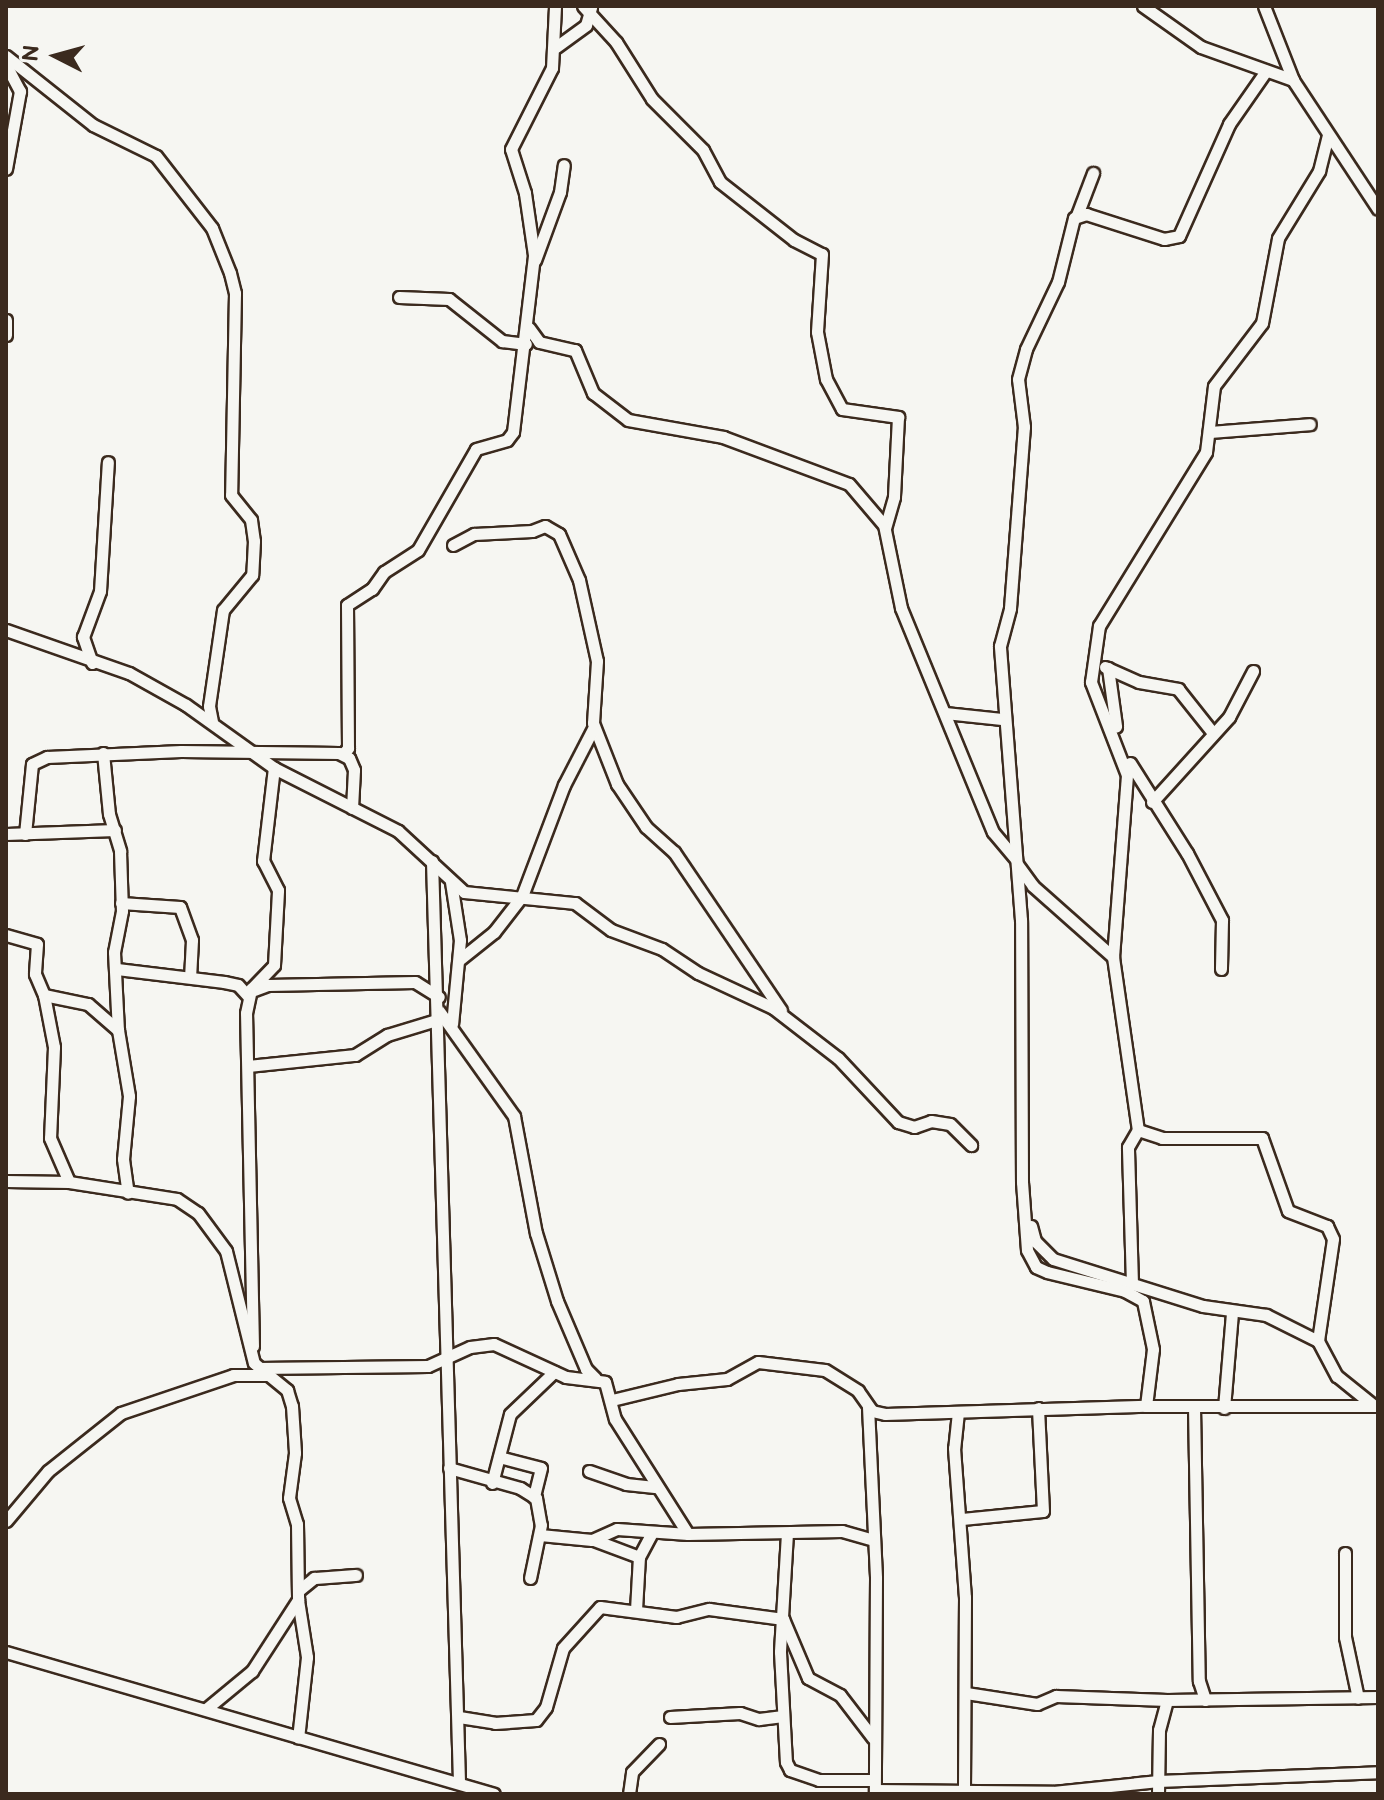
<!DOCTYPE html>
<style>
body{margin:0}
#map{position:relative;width:1384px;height:1800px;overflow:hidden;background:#f6f6f2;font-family:"Balsamiq Sans",sans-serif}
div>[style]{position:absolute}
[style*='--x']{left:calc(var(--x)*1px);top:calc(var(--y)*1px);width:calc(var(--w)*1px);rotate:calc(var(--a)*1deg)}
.roads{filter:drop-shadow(2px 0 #3b2a1e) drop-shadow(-2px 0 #3b2a1e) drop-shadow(0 2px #3b2a1e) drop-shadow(0 -2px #3b2a1e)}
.minor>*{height:11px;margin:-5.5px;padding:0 5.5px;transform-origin:5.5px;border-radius:5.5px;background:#f6f6f2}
span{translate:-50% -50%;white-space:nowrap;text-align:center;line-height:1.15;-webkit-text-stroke:8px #f6f6f2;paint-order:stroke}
.frame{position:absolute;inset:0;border:8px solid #3b2a1e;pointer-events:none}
.north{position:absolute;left:16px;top:16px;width:80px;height:80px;-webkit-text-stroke:6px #f6f6f2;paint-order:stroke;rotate:276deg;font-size:22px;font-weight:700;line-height:32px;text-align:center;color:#3b2a1e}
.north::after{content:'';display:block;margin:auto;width:28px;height:36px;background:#3b2a1e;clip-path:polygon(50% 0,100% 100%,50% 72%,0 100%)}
</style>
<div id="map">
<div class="roads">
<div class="minor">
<div style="--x:583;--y:6;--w:49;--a:47.5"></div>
<div style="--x:616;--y:42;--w:67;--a:57.7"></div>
<div style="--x:652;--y:99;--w:72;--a:45"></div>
<div style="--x:703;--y:150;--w:36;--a:62"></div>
<div style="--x:720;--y:182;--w:94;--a:38.1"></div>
<div style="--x:794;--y:240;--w:31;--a:27"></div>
<div style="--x:822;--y:254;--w:78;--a:93.7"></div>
<div style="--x:817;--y:332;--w:48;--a:79.2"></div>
<div style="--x:826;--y:379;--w:34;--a:62"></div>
<div style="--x:842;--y:409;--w:57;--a:8.1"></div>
<div style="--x:898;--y:417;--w:80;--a:92.9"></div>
<div style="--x:894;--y:497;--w:32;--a:106"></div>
<div style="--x:1143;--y:6;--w:71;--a:35.3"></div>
<div style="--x:1201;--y:47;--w:98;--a:19.7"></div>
<div style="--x:1264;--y:6;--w:79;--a:68.6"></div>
<div style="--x:1293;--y:80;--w:154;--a:56.6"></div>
<div style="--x:556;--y:47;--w:37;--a:-36"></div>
<div style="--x:586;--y:25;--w:18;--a:-74"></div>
<div style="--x:6;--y:56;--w:111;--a:38.4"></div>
<div style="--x:93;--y:125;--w:70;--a:26.2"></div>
<div style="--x:156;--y:156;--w:91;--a:52.1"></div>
<div style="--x:212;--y:228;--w:48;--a:68.2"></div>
<div style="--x:230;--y:273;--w:21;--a:76"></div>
<div style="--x:235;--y:293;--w:202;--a:91.1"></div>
<div style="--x:231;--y:495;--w:32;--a:51"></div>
<div style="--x:251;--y:520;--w:21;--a:82"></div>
<div style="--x:254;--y:541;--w:34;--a:93"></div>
<div style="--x:252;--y:575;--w:45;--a:129.6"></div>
<div style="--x:223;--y:610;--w:97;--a:98.3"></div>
<div style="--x:209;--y:706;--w:16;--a:79"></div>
<div style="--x:6;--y:65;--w:30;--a:62"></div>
<div style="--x:20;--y:91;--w:79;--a:100.2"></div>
<div style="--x:1077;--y:215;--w:45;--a:-69.1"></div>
<div style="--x:535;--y:260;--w:72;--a:-69.8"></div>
<div style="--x:560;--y:192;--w:27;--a:-82"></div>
<div style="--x:399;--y:297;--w:50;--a:2.3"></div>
<div style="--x:449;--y:299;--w:68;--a:38.4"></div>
<div style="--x:502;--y:341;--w:24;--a:7"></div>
<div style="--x:6;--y:320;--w:15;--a:90"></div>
<div style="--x:529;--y:328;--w:17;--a:54"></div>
<div style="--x:539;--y:342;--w:37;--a:13"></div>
<div style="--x:575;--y:350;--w:47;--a:67.3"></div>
<div style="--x:593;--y:393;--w:44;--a:37.6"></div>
<div style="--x:628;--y:420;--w:97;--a:10.1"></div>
<div style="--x:723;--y:437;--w:134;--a:20.5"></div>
<div style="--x:849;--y:484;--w:54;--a:49.5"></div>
<div style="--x:884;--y:525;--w:85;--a:78.4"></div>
<div style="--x:901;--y:608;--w:242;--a:67.7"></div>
<div style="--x:993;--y:832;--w:35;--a:50"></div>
<div style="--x:1209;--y:432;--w:101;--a:-4.5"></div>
<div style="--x:453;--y:545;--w:24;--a:-28"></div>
<div style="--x:474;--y:534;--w:58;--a:-3"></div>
<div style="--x:532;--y:531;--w:14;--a:-21"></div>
<div style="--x:545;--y:526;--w:16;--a:30"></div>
<div style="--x:559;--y:534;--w:50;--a:66.5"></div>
<div style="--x:579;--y:580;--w:83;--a:77.5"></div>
<div style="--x:597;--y:661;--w:62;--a:93.7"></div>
<div style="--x:593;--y:723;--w:66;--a:68.5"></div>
<div style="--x:617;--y:784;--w:52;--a:56"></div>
<div style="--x:646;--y:827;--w:38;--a:42"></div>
<div style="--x:674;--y:852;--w:191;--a:55.9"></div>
<div style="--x:6;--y:630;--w:130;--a:19.3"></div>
<div style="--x:129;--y:673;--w:65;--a:29.3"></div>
<div style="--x:186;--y:705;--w:108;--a:35.6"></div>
<div style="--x:274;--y:768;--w:139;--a:26.9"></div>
<div style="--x:398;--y:831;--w:90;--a:42.7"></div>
<div style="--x:464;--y:892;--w:112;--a:5.7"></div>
<div style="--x:575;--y:903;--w:45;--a:36.9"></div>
<div style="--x:611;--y:930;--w:54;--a:20.4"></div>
<div style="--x:662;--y:949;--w:43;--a:33.7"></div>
<div style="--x:698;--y:973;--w:83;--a:25"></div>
<div style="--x:773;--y:1008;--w:82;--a:37.6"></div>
<div style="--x:838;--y:1058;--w:88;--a:46.8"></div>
<div style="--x:898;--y:1122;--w:17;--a:17"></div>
<div style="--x:914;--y:1127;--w:18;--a:-19"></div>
<div style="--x:931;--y:1121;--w:19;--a:9"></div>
<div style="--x:950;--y:1124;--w:30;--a:45"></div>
<div style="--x:92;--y:663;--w:28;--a:-109"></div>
<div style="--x:83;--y:637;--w:49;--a:-69.7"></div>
<div style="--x:100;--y:591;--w:129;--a:-86.5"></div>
<div style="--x:1105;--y:667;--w:37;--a:24"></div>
<div style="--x:1139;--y:682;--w:40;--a:10"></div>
<div style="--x:1178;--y:689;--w:56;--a:51.5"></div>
<div style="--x:1108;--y:668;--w:59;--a:82.1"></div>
<div style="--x:945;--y:713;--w:57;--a:6"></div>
<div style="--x:103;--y:753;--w:61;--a:84.4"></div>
<div style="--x:109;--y:814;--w:39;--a:73"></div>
<div style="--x:120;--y:851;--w:60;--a:88.1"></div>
<div style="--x:122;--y:911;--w:42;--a:101"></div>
<div style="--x:114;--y:952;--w:78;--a:87.1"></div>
<div style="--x:343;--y:754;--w:8;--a:-50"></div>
<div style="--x:348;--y:748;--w:143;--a:-90.4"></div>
<div style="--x:347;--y:605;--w:30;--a:-33"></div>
<div style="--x:372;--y:589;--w:21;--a:-55"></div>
<div style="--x:384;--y:572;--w:40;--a:-32.9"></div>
<div style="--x:418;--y:550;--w:116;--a:-60.1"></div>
<div style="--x:476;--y:449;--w:32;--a:-16"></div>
<div style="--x:507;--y:440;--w:10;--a:-53"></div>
<div style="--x:513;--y:432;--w:178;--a:-83.2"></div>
<div style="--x:534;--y:255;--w:63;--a:-98.3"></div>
<div style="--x:525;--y:193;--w:46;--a:-107.7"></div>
<div style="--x:511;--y:149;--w:91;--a:-63.2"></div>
<div style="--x:552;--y:68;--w:62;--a:-87.2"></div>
<div style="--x:1130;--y:763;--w:107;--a:57.7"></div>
<div style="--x:1187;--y:853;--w:76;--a:62.4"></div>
<div style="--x:1222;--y:920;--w:49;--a:91.2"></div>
<div style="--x:1152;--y:802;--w:115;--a:-47.8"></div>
<div style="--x:1229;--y:717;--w:52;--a:-62.4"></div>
<div style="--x:6;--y:834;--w:109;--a:-2.1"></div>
<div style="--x:25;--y:834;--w:70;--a:-84.3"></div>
<div style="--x:32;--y:764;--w:17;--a:-25"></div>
<div style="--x:47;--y:757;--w:134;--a:-2.6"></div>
<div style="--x:181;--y:751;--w:158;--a:0.7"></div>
<div style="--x:339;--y:753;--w:11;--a:27"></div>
<div style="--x:349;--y:758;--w:13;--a:67"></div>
<div style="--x:354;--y:770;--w:38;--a:93"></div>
<div style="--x:432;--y:861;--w:921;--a:88.32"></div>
<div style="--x:1017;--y:864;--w:27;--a:54"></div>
<div style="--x:1033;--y:886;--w:107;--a:41.6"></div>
<div style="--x:1113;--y:957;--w:175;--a:81.8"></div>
<div style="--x:1138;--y:1130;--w:25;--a:18"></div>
<div style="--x:1162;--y:1138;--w:100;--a:0"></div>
<div style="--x:1262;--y:1138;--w:77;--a:70.4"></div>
<div style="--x:1288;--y:1211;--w:42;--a:21"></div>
<div style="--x:1327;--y:1226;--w:14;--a:65"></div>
<div style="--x:1333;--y:1239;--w:103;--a:98.4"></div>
<div style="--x:1318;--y:1341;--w:40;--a:62"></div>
<div style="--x:1337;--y:1376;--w:46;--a:38.9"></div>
<div style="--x:451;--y:882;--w:59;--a:81.2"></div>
<div style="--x:460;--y:940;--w:84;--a:95.4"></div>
<div style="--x:121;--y:903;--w:59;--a:3.9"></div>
<div style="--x:180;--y:907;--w:35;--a:70"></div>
<div style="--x:192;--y:940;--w:36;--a:93"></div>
<div style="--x:6;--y:935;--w:32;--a:16"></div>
<div style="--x:37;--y:944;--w:30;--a:94"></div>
<div style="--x:35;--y:974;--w:23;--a:67"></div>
<div style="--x:44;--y:995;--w:45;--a:11.6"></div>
<div style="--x:88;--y:1004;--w:40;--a:41"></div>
<div style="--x:118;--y:1030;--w:67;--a:80.5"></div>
<div style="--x:129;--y:1096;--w:63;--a:95.4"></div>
<div style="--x:123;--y:1159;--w:34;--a:82"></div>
<div style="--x:1113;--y:957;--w:183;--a:-85.6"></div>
<div style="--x:1127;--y:775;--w:100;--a:-111.2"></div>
<div style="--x:1091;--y:682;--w:57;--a:-81.9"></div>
<div style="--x:1099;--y:626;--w:204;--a:-58.4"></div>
<div style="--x:1206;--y:452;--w:66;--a:-83.1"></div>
<div style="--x:1214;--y:386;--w:79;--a:-52.7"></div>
<div style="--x:1262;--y:323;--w:86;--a:-79.3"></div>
<div style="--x:1278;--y:238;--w:79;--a:-58.5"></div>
<div style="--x:1319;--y:171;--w:36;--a:-76"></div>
<div style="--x:459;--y:960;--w:45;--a:-38.7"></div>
<div style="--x:494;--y:932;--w:46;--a:-52.1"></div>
<div style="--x:522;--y:896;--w:119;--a:-69.3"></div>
<div style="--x:564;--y:785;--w:65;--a:-62.7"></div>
<div style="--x:117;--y:969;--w:108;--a:6.9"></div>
<div style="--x:224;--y:982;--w:14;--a:12"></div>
<div style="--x:238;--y:985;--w:15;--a:48"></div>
<div style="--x:254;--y:990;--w:15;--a:-20"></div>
<div style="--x:268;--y:985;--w:147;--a:-1.2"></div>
<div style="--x:415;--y:982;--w:28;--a:32"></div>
<div style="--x:44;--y:995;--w:53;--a:79.1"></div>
<div style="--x:54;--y:1047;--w:91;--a:92.5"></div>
<div style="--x:50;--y:1138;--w:48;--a:66.6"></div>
<div style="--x:439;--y:1011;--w:129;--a:54.5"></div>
<div style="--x:514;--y:1116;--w:119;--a:79.4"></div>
<div style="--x:536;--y:1233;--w:71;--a:72.8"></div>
<div style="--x:557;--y:1301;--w:74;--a:66.9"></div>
<div style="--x:586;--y:1369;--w:13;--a:45"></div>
<div style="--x:248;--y:1066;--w:108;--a:-5.9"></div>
<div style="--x:355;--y:1055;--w:38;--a:-32"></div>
<div style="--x:387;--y:1035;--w:55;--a:-16.8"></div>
<div style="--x:6;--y:1181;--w:63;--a:0.9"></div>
<div style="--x:69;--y:1182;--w:109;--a:8.9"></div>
<div style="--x:177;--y:1199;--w:25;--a:34"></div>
<div style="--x:198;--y:1213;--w:47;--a:53.6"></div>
<div style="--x:226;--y:1251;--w:115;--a:76"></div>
<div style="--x:254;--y:1363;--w:43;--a:39.3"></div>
<div style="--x:287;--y:1390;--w:17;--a:73"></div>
<div style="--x:292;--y:1406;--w:47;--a:86.3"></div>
<div style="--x:295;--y:1453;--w:45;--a:97.6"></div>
<div style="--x:289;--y:1498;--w:27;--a:73"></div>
<div style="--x:297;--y:1524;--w:76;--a:89.2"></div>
<div style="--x:298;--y:1600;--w:58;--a:81"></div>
<div style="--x:307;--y:1657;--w:81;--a:96.3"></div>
<div style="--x:1031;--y:1226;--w:16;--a:75"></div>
<div style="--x:1035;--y:1241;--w:25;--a:45"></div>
<div style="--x:1053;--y:1259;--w:157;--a:17.4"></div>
<div style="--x:1203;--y:1306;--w:64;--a:8.1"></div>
<div style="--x:1266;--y:1315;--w:58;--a:26.6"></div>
<div style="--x:1132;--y:1284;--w:137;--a:-91.7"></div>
<div style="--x:1128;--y:1147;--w:20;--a:-60"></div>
<div style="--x:253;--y:1346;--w:333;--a:-91.2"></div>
<div style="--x:246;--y:1013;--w:25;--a:-78"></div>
<div style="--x:251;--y:989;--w:33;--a:-46"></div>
<div style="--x:274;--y:965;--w:75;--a:-86.9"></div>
<div style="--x:278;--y:890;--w:33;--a:-117"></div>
<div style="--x:263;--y:861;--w:94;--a:-83.3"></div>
<div style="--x:259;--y:1368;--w:169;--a:-0.7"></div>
<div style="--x:428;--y:1366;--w:46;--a:-24.3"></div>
<div style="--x:470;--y:1347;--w:24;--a:-7"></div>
<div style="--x:494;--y:1344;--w:79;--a:24.6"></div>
<div style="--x:566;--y:1377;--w:39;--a:7"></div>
<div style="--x:605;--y:1382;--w:38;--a:75"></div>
<div style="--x:615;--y:1419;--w:136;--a:57.6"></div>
<div style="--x:688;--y:1534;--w:154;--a:-1.1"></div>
<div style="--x:842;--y:1531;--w:32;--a:16"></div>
<div style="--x:612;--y:1400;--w:68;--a:-13.6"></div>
<div style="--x:678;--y:1384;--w:49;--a:-5.8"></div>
<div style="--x:727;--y:1379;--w:35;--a:-29"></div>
<div style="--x:758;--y:1362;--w:67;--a:6.8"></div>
<div style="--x:825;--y:1370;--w:39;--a:32"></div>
<div style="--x:858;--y:1391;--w:24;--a:55"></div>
<div style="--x:872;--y:1411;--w:13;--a:13"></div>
<div style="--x:885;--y:1414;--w:261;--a:-1.8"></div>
<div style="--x:1146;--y:1406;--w:232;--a:0"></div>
<div style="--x:1146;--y:1406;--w:57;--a:-83"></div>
<div style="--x:1153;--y:1349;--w:49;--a:-101.8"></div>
<div style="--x:1143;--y:1301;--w:21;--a:-151"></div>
<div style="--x:1125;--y:1291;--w:80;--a:-166.3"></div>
<div style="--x:1047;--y:1272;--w:12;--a:-156"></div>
<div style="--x:1036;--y:1267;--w:19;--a:-118"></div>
<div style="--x:1027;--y:1250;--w:68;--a:-94.2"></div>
<div style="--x:1022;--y:1182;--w:262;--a:-90.2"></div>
<div style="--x:1021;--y:920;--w:275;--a:-94.4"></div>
<div style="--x:1000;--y:646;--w:39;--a:-75"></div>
<div style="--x:1010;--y:608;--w:182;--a:-85.6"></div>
<div style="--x:1024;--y:427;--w:48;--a:-97.1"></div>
<div style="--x:1018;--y:379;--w:31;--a:-75"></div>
<div style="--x:1026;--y:349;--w:74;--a:-64.5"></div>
<div style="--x:1058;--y:282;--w:66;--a:-76"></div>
<div style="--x:1074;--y:218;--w:13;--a:-18"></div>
<div style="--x:1086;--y:214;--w:82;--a:17.8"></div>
<div style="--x:1164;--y:239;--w:15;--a:-11"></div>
<div style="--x:1179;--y:236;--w:123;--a:-65.9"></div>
<div style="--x:1229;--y:124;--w:65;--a:-55.1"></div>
<div style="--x:868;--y:1407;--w:171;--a:87.3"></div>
<div style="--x:876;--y:1578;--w:216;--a:90.3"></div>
<div style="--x:1194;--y:1407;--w:274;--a:89"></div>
<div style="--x:1199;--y:1681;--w:20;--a:72"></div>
<div style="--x:1224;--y:1408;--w:96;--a:-85.2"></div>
<div style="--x:958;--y:1412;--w:36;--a:96"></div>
<div style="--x:954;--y:1448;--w:149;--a:85.8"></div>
<div style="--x:965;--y:1597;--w:194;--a:90.3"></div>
<div style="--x:499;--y:1457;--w:43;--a:14.7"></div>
<div style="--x:541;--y:1468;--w:30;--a:104"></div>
<div style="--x:449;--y:1468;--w:74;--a:15.7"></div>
<div style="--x:520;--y:1488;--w:19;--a:32"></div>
<div style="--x:536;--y:1498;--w:27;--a:80"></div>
<div style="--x:541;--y:1525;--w:54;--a:101.7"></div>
<div style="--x:589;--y:1471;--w:39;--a:19"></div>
<div style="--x:626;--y:1484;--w:31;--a:6"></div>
<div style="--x:492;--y:1483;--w:71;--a:-75.4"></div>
<div style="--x:510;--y:1414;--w:61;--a:-43.7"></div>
<div style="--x:962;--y:1519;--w:81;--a:-5.6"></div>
<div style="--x:1043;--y:1511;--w:103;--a:-92.8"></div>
<div style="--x:6;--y:1521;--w:65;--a:-50"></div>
<div style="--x:48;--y:1471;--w:93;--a:-38.5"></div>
<div style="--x:121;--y:1413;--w:118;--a:-18.7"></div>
<div style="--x:233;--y:1375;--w:35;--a:0"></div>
<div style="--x:787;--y:1533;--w:119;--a:93.4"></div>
<div style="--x:780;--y:1652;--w:110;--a:86.9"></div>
<div style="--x:786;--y:1762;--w:9;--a:63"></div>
<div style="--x:790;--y:1770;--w:31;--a:19"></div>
<div style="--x:819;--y:1780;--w:55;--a:0"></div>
<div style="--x:540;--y:1535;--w:52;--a:5.5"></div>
<div style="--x:592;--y:1540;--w:27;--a:-24"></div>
<div style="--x:617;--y:1529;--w:71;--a:4"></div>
<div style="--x:594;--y:1540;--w:48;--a:20.7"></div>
<div style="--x:1345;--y:1553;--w:84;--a:90"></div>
<div style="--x:1345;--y:1637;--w:62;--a:78"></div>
<div style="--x:298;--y:1591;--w:21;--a:-39"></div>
<div style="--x:314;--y:1578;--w:42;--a:-4.1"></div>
<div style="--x:636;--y:1610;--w:53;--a:-86.8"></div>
<div style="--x:639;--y:1557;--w:27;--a:-62"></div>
<div style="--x:6;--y:1652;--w:508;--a:16.22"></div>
<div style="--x:966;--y:1693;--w:72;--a:8.8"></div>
<div style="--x:1037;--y:1704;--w:21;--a:-23"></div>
<div style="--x:1056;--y:1696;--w:111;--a:2.1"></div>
<div style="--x:1167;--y:1700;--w:211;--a:-0.8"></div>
<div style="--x:206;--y:1709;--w:60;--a:-39.6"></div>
<div style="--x:252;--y:1671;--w:85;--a:-57.1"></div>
<div style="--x:459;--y:1717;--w:36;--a:9"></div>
<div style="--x:495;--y:1723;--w:41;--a:-4.2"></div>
<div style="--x:536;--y:1720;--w:16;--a:-52"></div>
<div style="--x:546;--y:1707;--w:61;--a:-73.9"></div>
<div style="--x:563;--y:1648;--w:55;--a:-47.9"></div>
<div style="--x:600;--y:1607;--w:77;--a:7.5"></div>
<div style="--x:676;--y:1617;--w:34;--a:-14"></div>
<div style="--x:709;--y:1609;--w:75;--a:7.7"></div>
<div style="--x:783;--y:1619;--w:64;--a:67"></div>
<div style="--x:808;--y:1678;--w:36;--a:28"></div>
<div style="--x:840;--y:1695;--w:54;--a:52.5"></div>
<div style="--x:670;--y:1717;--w:70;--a:-3.3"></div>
<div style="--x:740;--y:1713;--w:20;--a:18"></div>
<div style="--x:759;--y:1719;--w:24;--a:-7"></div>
<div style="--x:875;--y:1790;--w:178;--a:0.6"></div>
<div style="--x:1053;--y:1792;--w:106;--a:-6"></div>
<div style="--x:1158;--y:1781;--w:220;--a:-2.3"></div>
<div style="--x:629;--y:1794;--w:22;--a:-82"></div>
<div style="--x:632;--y:1772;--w:39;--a:-46"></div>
<div style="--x:1158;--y:1794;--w:64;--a:-89.1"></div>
<div style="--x:1159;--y:1730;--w:31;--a:-75"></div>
</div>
</div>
<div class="frame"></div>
<div class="north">N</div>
</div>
